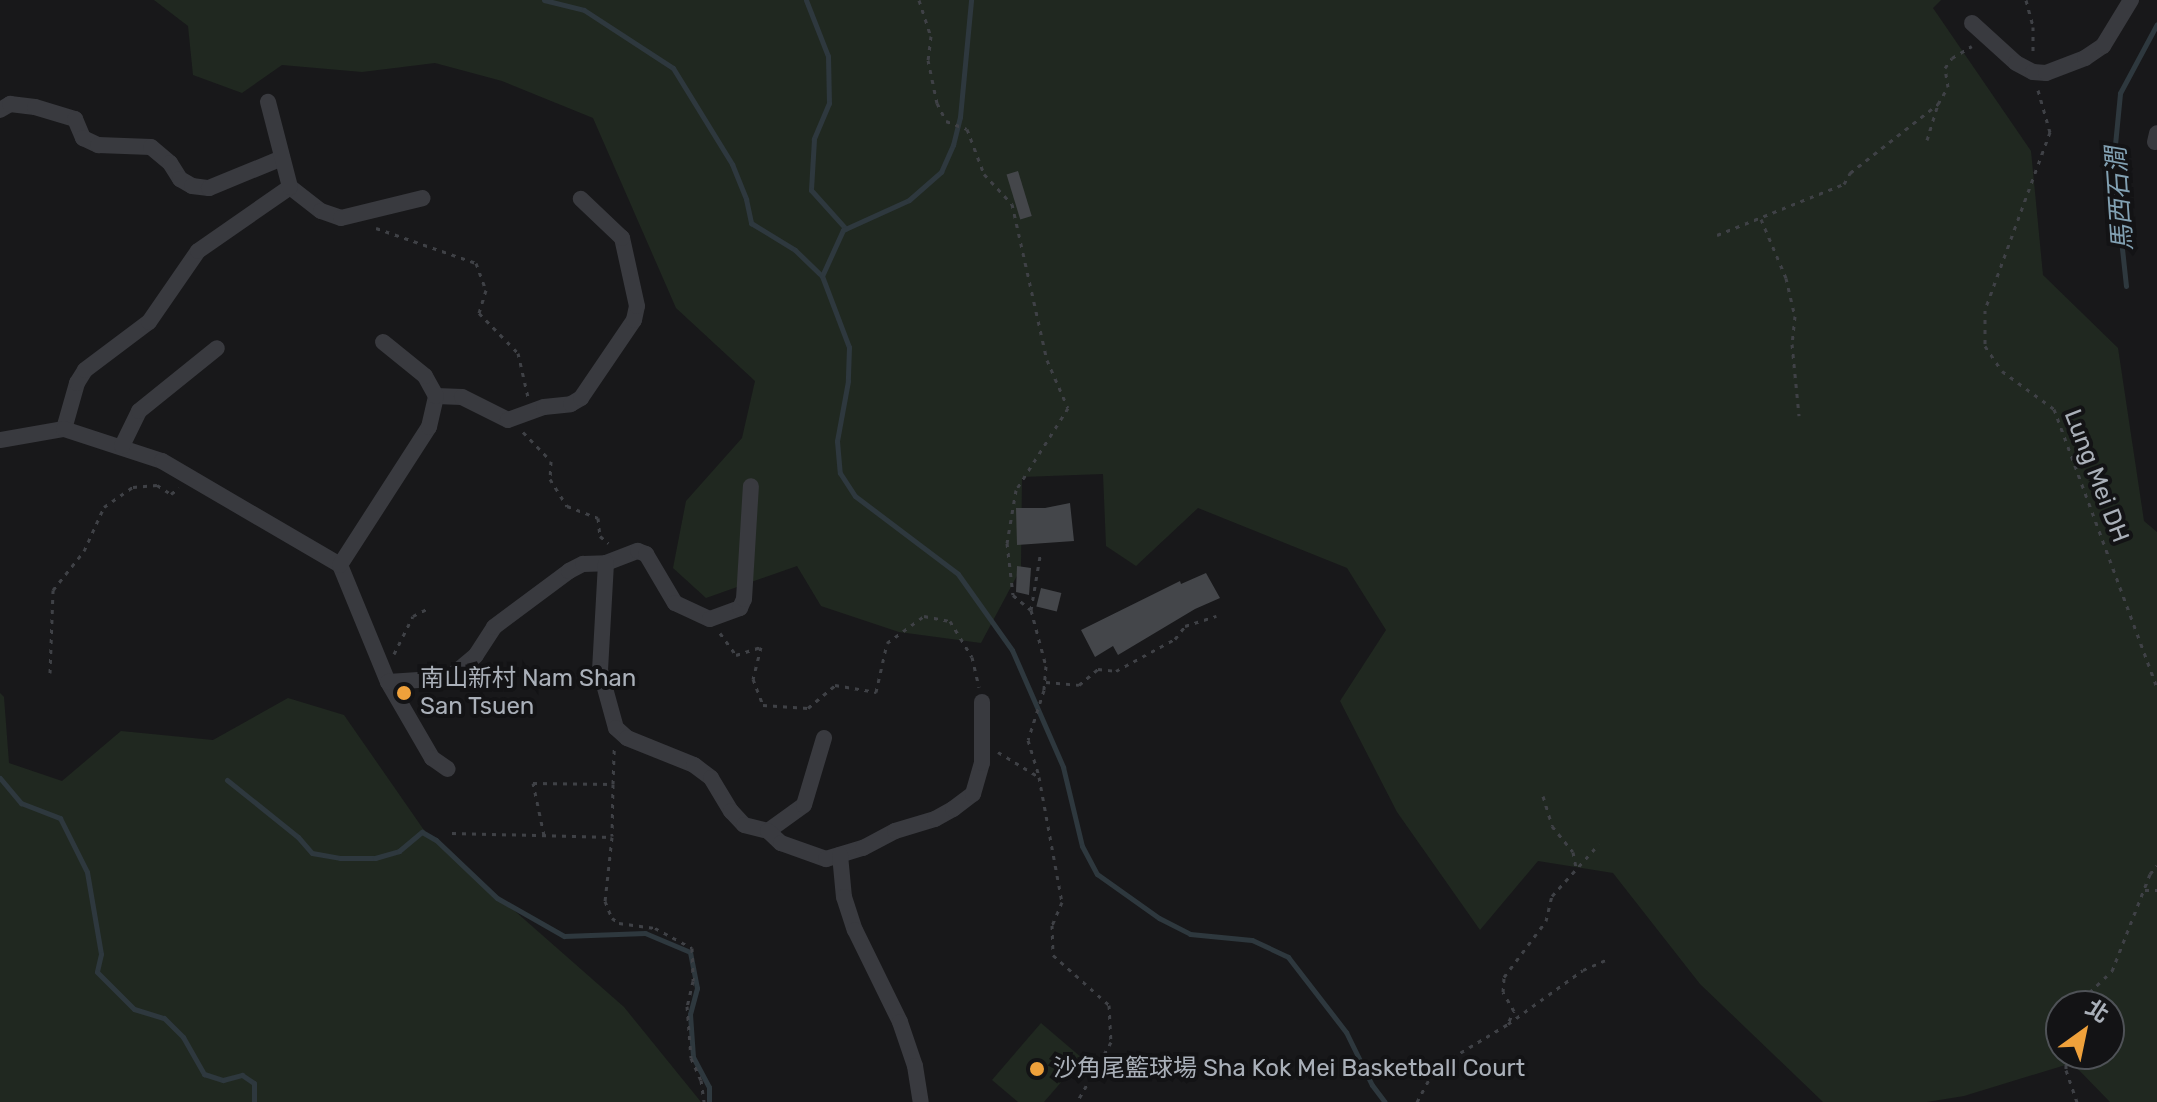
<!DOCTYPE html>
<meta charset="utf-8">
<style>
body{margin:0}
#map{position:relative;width:2157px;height:1102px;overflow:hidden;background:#18181a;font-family:Rubik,"Noto Sans TC",sans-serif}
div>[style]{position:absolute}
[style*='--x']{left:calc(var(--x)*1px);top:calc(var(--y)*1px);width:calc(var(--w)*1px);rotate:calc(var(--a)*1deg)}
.green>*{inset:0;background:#202820}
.stream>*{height:5px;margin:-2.5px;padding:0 2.5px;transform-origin:2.5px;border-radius:2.5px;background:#2e383e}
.building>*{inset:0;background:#44464a;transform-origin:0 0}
.path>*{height:3px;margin-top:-1.5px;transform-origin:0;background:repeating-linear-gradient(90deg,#3f4146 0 4px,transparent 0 10px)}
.minor>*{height:16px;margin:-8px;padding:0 8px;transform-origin:8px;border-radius:8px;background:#393a3f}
.dots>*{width:22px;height:22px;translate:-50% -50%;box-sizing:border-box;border:4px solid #131315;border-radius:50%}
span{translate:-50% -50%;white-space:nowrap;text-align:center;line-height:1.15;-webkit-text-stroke:8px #131315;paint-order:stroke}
.street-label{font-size:24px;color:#aab0b9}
.poi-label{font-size:24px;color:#aab0b9}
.left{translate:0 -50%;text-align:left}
.water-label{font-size:26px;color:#82a1b3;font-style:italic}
.north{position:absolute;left:2045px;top:990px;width:80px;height:80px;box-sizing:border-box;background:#131315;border:2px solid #4f5257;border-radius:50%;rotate:33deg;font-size:22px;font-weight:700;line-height:32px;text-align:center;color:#aab0b9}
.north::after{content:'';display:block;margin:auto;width:28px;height:36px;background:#efa13b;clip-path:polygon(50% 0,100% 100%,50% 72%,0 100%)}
</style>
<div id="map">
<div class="green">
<div style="clip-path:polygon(evenodd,154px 0,1941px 0,1933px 8px,2031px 151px,2043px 275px,2118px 348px,2144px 521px,2157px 532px,2157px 1102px,2110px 1102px,2072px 1063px,1964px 1096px,1927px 1102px,1823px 1102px,1700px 984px,1613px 873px,1538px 861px,1480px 930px,1397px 812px,1340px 701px,1386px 630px,1347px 568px,1198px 508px,1136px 566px,1106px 546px,1103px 474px,1022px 477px,1021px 568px,981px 643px,899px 632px,821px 606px,797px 566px,706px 598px,673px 568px,686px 501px,742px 438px,755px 381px,676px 308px,593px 118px,502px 81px,435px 63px,362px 72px,282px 65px,242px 93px,193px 75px,188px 26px,154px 0,2061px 1006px,2109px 1006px,2109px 1054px,2061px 1054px,2061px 1006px)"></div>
<div style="clip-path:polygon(0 693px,4px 697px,9px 763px,62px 781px,121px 731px,213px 740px,288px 698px,344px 715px,426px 833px,624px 1007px,701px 1102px,0 1102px)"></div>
<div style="clip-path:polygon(1041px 1023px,1082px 1058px,1044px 1102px,1018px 1102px,992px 1080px)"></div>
</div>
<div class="stream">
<div style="--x:544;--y:0;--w:41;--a:14"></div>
<div style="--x:584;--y:10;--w:106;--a:33.1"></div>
<div style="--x:673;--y:68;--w:113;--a:58.4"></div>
<div style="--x:732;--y:164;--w:38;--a:68"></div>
<div style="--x:746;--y:199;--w:25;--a:78"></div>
<div style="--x:751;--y:223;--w:52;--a:31.5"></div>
<div style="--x:795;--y:250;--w:37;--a:44"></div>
<div style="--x:822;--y:276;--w:76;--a:69.2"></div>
<div style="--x:849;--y:347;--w:34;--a:92"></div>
<div style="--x:848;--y:381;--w:61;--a:100.4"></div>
<div style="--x:837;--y:441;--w:32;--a:85"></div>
<div style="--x:840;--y:473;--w:27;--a:57"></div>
<div style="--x:855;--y:496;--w:129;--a:37.1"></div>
<div style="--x:958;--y:574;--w:93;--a:54.6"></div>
<div style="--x:1012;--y:650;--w:128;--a:66.4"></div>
<div style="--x:1063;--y:767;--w:81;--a:76.5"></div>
<div style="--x:1082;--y:846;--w:32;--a:62"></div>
<div style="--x:1097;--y:874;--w:76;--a:35.4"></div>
<div style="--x:1159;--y:918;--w:35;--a:27"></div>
<div style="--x:1190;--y:934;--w:62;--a:5.5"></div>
<div style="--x:1252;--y:940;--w:40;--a:25"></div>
<div style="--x:1288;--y:957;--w:95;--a:52.3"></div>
<div style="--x:1346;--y:1032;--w:59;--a:63.9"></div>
<div style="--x:1372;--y:1085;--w:21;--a:53"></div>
<div style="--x:806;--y:0;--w:60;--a:68.6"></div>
<div style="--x:828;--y:56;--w:47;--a:88.8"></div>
<div style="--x:829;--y:103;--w:39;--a:113"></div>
<div style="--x:814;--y:139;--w:51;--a:93.4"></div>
<div style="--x:811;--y:190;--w:52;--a:48.1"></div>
<div style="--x:822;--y:276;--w:51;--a:-65.5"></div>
<div style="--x:843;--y:230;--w:72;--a:-24.4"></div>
<div style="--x:909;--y:200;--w:43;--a:-41.2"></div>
<div style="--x:941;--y:172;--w:30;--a:-66"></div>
<div style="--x:953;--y:145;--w:29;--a:-76"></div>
<div style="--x:960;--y:117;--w:118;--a:-84.6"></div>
<div style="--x:2126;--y:286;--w:122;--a:-96.1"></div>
<div style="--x:2113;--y:165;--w:72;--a:-84.4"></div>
<div style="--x:2120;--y:93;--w:78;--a:-61.8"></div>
<div style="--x:0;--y:778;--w:33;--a:50"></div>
<div style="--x:21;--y:803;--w:42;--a:21"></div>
<div style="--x:60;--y:818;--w:60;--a:63.4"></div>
<div style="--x:87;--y:872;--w:83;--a:80.3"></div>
<div style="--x:101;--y:954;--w:18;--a:103"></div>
<div style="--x:97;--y:972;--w:52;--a:45"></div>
<div style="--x:134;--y:1009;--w:31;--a:17"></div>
<div style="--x:164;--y:1018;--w:27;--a:45"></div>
<div style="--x:183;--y:1037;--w:43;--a:60.4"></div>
<div style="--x:204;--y:1074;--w:20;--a:18"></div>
<div style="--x:223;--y:1080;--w:20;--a:-15"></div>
<div style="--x:242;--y:1075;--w:14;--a:34"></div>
<div style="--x:254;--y:1083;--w:19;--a:90"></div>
<div style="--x:227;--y:780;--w:91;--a:38.8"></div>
<div style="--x:298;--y:837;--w:21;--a:49"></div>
<div style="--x:312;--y:853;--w:28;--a:10"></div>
<div style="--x:340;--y:858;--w:35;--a:0"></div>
<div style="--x:375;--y:858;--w:25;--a:-16"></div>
<div style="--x:399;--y:851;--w:30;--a:-40"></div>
<div style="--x:422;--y:832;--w:16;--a:30"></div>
<div style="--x:436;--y:840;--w:84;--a:43.6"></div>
<div style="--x:497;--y:898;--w:77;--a:29.6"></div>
<div style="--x:564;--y:936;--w:81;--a:-2.1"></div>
<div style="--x:645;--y:933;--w:49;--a:22.9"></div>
<div style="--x:690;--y:952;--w:37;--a:79"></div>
<div style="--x:697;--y:988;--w:27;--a:105"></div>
<div style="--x:690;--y:1014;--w:43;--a:86"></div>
<div style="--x:693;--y:1057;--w:34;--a:62"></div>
<div style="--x:709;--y:1087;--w:15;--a:90"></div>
</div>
<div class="building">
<div style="left:1018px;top:171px;width:47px;height:12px;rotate:73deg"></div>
<div style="clip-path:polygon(1070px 503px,1074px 541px,1017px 545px,1016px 508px,1045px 508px)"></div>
<div style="clip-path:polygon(1017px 566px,1031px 568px,1029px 595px,1016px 592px)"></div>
<div style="clip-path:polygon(1206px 573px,1220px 598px,1195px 609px,1118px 655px,1113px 646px,1095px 657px,1081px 630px,1180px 581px,1181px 584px)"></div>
<div style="left:1041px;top:588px;width:21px;height:19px;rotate:14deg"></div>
</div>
<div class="path">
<div style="--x:919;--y:0;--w:38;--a:72"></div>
<div style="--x:931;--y:36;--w:24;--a:97"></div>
<div style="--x:928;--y:60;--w:44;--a:78.2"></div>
<div style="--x:937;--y:103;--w:20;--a:63"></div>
<div style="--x:946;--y:121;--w:22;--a:21"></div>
<div style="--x:967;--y:129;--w:48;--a:69.3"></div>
<div style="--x:984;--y:174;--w:41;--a:47"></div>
<div style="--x:1012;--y:204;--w:160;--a:77.4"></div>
<div style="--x:1047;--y:360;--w:52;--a:66.4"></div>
<div style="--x:1068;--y:408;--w:97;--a:122.4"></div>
<div style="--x:1016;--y:490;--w:54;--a:99.6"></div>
<div style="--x:1007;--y:543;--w:52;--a:83.4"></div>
<div style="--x:1013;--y:595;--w:23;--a:40"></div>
<div style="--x:1031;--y:610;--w:58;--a:75"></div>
<div style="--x:1046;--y:666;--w:24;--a:95"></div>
<div style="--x:1044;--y:690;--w:52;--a:107.7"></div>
<div style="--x:1028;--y:740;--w:39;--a:73"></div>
<div style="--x:1039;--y:777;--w:127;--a:79.6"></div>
<div style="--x:1062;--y:902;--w:25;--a:113"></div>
<div style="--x:1052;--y:925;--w:30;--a:88"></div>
<div style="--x:1053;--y:955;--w:75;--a:41.8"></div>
<div style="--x:1109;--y:1005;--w:37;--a:87"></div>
<div style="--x:1111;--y:1042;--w:69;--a:119.5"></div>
<div style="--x:2026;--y:0;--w:28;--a:75"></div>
<div style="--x:2033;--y:27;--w:28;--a:90"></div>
<div style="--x:2038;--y:90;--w:44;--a:74.1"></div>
<div style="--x:2050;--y:132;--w:189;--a:110.1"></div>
<div style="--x:1985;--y:310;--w:36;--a:90"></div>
<div style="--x:1985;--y:346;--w:30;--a:56"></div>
<div style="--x:2002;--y:371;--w:64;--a:36.2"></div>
<div style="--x:2054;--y:409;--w:296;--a:69.7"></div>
<div style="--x:1927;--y:140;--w:38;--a:-73"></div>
<div style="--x:1761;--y:219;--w:64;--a:67"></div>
<div style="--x:1786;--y:278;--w:39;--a:77"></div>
<div style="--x:1795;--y:316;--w:28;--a:96"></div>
<div style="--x:1792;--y:344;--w:72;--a:84.4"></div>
<div style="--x:376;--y:228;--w:106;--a:19.3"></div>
<div style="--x:476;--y:263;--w:29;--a:70"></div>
<div style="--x:486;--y:290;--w:24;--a:107"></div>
<div style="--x:479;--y:313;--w:56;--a:45.7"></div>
<div style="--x:518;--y:353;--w:45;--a:77.2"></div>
<div style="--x:1717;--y:235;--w:137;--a:-21.9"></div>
<div style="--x:1844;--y:184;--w:13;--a:-61"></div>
<div style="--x:1850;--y:173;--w:112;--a:-38.1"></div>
<div style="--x:1938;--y:104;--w:20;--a:-60"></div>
<div style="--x:1948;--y:87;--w:19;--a:-99"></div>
<div style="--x:1945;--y:68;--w:12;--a:-55"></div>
<div style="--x:1952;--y:58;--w:23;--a:-31"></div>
<div style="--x:523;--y:432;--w:40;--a:46"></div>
<div style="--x:551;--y:461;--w:18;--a:93"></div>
<div style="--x:550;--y:479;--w:32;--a:58"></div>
<div style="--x:567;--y:506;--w:33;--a:21"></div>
<div style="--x:598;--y:518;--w:18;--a:84"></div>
<div style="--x:600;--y:536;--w:11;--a:41"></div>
<div style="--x:1031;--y:610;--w:55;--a:-80.5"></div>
<div style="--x:720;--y:633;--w:27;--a:54"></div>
<div style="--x:736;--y:655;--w:26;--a:-18"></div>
<div style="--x:761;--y:647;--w:33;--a:104"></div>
<div style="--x:753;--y:679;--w:28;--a:69"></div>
<div style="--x:763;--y:705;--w:45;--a:3.8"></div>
<div style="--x:808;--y:708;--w:35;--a:-40"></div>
<div style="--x:835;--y:685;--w:42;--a:9.7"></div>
<div style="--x:876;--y:692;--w:50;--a:-77.3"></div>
<div style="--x:887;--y:643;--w:46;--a:-36.1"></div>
<div style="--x:924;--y:616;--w:26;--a:11"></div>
<div style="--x:950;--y:621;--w:42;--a:58.6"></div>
<div style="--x:972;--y:657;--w:31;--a:77"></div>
<div style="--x:394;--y:654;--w:42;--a:-63.4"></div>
<div style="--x:413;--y:616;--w:18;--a:-27"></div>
<div style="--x:50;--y:673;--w:83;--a:-87.9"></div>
<div style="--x:53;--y:590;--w:50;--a:-51.5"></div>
<div style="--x:84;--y:551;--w:48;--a:-65.6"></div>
<div style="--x:104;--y:507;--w:35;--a:-35"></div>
<div style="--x:133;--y:487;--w:24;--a:-5"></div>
<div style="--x:157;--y:485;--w:17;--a:33"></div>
<div style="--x:171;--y:494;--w:10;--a:-37"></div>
<div style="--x:1046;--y:682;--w:33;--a:5"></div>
<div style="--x:1079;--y:685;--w:25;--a:-40"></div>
<div style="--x:1098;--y:669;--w:18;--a:6"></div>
<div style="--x:1116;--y:671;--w:67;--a:-28.5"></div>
<div style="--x:1175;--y:639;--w:16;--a:-52"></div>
<div style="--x:1185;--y:626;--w:33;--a:-18"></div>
<div style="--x:998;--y:752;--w:48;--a:31.4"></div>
<div style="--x:613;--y:784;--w:37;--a:-88"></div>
<div style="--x:1543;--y:796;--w:31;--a:73"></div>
<div style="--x:1552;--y:826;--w:33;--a:51"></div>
<div style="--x:1573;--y:852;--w:16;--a:79"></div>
<div style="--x:452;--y:833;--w:160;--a:1.4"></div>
<div style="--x:612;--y:837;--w:64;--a:96.2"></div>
<div style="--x:605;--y:901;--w:18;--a:68"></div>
<div style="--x:612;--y:918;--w:9;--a:36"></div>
<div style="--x:619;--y:923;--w:36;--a:8"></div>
<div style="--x:655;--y:928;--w:42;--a:28.4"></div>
<div style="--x:692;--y:948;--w:33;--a:88"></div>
<div style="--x:693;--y:981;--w:26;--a:103"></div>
<div style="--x:687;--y:1006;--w:52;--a:85.6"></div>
<div style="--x:691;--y:1058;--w:24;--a:66"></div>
<div style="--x:701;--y:1080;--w:22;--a:82"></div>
<div style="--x:544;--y:835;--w:53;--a:-101.9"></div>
<div style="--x:533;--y:783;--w:80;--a:0.7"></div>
<div style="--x:613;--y:784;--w:52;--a:91.1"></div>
<div style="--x:2145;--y:890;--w:12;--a:0"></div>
<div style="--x:2075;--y:1006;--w:51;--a:-43.4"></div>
<div style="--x:2112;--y:971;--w:104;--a:-68.6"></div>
<div style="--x:2150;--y:874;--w:11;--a:-52"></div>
<div style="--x:1509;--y:1021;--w:11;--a:-63"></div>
<div style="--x:1514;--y:1011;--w:22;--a:-120"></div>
<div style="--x:1503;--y:992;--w:15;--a:-86"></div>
<div style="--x:1504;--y:977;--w:70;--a:-53.1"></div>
<div style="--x:1546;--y:921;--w:26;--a:-77"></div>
<div style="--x:1552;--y:896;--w:70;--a:-47.9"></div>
<div style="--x:2066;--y:1054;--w:16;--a:90"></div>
<div style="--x:2066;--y:1070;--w:34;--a:71"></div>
<div style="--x:1417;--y:1102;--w:38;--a:-62"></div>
<div style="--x:1435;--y:1068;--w:85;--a:-31.1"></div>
<div style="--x:1508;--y:1024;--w:92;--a:-35.8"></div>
<div style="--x:1583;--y:970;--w:27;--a:-24"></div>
</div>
<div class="minor">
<div style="--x:1972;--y:23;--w:59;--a:42.3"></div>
<div style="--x:2016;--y:63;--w:19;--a:28"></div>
<div style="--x:2033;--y:72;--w:13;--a:4"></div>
<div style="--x:2046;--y:73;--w:42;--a:-21"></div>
<div style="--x:2085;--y:58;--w:22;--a:-34"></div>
<div style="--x:2103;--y:46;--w:54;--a:-58.7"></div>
<div style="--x:0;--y:110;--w:12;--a:-31"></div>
<div style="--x:10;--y:104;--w:25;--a:7"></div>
<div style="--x:35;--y:107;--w:42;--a:16.7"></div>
<div style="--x:75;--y:119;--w:21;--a:67"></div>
<div style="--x:83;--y:138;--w:17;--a:25"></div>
<div style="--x:98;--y:145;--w:53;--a:2.2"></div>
<div style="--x:151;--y:147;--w:25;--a:40"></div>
<div style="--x:170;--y:163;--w:19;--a:58"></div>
<div style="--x:180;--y:179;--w:14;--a:30"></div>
<div style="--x:192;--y:186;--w:17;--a:7"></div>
<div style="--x:209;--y:188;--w:79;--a:-22.3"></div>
<div style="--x:2155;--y:142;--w:9;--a:-77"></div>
<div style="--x:290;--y:187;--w:39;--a:38"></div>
<div style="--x:321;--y:211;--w:21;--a:19"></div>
<div style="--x:341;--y:218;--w:84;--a:-13.7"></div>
<div style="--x:436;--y:396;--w:26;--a:2"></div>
<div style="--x:462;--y:397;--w:51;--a:26.6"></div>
<div style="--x:508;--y:420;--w:38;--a:-20"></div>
<div style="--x:544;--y:407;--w:27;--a:-6"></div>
<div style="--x:571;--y:404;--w:12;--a:-31"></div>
<div style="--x:581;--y:398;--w:94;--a:-55.8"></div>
<div style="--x:634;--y:320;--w:14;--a:-78"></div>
<div style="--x:637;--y:306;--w:70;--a:-102.4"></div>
<div style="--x:622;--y:238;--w:57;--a:-136.4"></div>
<div style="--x:64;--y:429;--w:48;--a:-74.2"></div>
<div style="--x:77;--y:383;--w:15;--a:-58"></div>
<div style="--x:85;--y:370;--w:80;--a:-36.9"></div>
<div style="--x:149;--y:322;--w:86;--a:-55.4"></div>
<div style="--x:198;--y:251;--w:112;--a:-34.8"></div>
<div style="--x:290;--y:187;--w:88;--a:-104.5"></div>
<div style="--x:0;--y:440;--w:65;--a:-9.8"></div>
<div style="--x:64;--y:429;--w:103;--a:18.1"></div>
<div style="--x:162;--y:461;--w:206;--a:30.3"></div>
<div style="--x:340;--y:565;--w:126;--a:67.7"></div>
<div style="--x:388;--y:682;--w:88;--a:59.9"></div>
<div style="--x:432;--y:758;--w:19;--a:35"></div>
<div style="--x:122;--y:446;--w:39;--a:-64"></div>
<div style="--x:139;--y:411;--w:100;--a:-38.9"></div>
<div style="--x:606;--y:563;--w:34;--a:-21"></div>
<div style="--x:638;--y:551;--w:9;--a:21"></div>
<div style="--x:646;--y:554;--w:57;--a:59.4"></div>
<div style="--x:675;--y:603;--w:38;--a:25"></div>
<div style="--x:710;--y:619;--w:32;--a:-20"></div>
<div style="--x:740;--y:608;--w:10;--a:-66"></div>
<div style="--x:744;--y:599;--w:113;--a:-86.5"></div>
<div style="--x:340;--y:565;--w:164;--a:-57.2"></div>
<div style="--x:429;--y:427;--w:32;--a:-77"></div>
<div style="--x:436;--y:396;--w:23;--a:-119"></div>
<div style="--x:425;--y:376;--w:54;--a:-141"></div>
<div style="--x:388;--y:682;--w:61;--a:-3.8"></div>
<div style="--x:449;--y:678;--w:35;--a:-40"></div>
<div style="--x:476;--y:655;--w:33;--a:-57"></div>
<div style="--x:494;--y:627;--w:94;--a:-36.7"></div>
<div style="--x:569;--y:571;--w:16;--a:-27"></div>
<div style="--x:583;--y:564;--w:23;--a:-2"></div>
<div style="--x:606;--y:563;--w:107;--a:93.2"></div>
<div style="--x:600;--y:670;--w:60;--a:74.6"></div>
<div style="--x:616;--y:728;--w:15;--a:42"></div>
<div style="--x:627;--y:738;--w:72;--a:21.9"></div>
<div style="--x:694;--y:765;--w:21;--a:37"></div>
<div style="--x:711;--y:778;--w:39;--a:59"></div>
<div style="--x:731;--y:811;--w:19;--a:47"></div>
<div style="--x:744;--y:825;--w:25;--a:14"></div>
<div style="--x:768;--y:831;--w:44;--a:-35.8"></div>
<div style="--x:804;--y:805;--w:70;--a:-73.4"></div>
<div style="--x:768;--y:831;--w:18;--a:43"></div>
<div style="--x:781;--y:843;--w:48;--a:19.6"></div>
<div style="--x:826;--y:859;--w:39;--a:-17"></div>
<div style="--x:863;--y:848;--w:36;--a:-28"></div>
<div style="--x:895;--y:831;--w:42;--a:-16.7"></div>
<div style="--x:935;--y:819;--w:21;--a:-29"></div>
<div style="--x:953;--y:809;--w:25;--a:-37"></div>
<div style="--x:973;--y:794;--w:32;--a:-74"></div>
<div style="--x:982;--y:763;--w:61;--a:-90"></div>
<div style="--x:840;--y:855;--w:42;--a:84.6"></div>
<div style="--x:844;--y:897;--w:35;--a:72"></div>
<div style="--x:855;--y:930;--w:102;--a:63.9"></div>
<div style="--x:900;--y:1022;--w:46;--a:71.2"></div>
<div style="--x:915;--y:1066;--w:36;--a:81"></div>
</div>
<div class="dots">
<div style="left:404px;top:693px;background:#efa13b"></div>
<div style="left:1037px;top:1069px;background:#efa13b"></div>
</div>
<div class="street-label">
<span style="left:2096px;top:476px;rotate:69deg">Lung Mei DH</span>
</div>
<div class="poi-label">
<span class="left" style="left:420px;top:693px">南山新村 Nam Shan<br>San Tsuen</span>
<span class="left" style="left:1053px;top:1069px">沙角尾籃球場 Sha Kok Mei Basketball Court</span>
</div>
<div class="water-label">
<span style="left:2120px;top:199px;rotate:-94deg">馬西石澗</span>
</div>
<div class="north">北</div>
</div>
